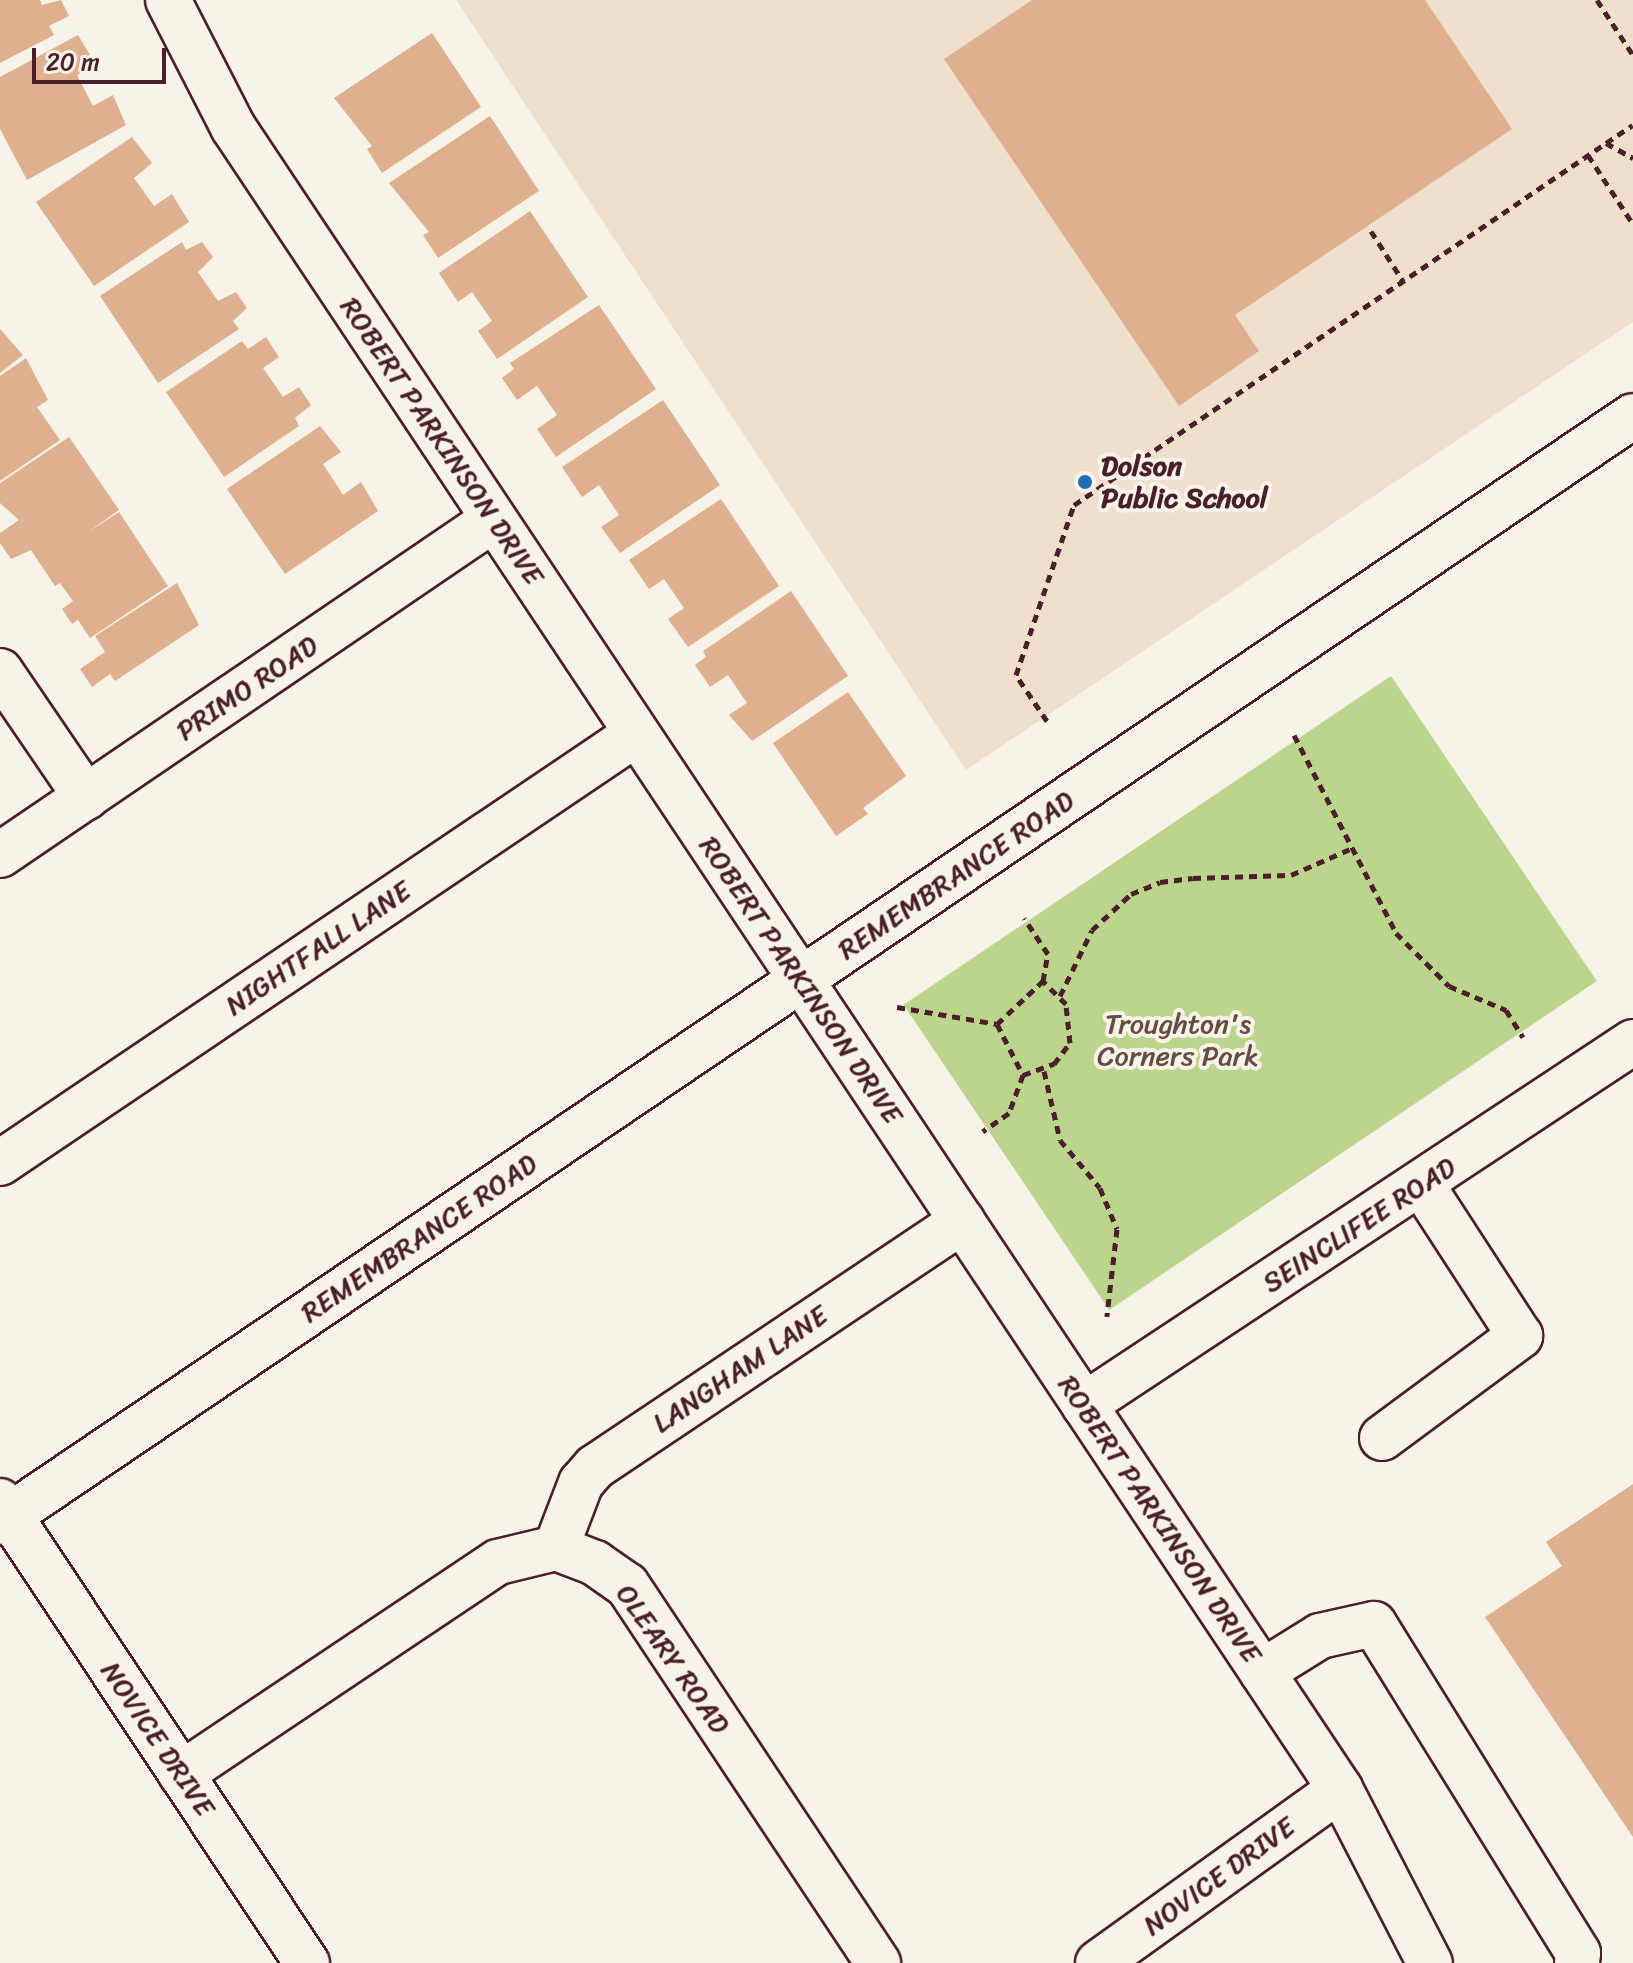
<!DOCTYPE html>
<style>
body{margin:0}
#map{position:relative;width:1633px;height:1963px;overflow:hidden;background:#f7f3e8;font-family:Sriracha,sans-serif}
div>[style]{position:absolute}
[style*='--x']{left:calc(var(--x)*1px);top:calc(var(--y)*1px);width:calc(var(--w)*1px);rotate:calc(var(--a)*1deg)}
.built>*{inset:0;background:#f0dfcd}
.green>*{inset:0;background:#bbd58c;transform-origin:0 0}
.building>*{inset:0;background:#deb08f}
.path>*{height:5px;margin-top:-2.5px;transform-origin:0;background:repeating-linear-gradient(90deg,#4a1f2b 0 8px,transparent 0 14px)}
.roads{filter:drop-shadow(2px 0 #4a1f2b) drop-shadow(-2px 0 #4a1f2b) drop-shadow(0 2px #4a1f2b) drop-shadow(0 -2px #4a1f2b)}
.minor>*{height:44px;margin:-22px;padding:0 22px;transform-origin:22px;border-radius:22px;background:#f7f3e8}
.dots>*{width:22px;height:22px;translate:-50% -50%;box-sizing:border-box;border:4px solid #f7f3e8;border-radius:50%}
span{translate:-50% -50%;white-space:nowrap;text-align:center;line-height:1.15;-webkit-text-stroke:8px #f7f3e8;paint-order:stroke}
.street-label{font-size:28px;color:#4a1f2b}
.poi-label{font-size:28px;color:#4a1f2b;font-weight:700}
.left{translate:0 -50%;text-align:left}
.park-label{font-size:28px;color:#664c43}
.scale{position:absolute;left:32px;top:48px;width:134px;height:36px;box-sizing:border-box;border:4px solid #4a1f2b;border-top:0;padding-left:10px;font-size:24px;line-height:28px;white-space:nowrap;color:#4a1f2b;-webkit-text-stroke:6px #f7f3e8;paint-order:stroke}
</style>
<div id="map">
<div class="built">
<div style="clip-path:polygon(456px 0,1633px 0,1633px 322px,966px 770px)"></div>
</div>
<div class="green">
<div style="left:1391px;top:676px;width:368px;height:588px;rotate:56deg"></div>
</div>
<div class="building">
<div style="clip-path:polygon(0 0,40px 0,42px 5px,61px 0,69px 16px,49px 26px,54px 35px,0 63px)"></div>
<div style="clip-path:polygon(1032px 0,1425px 0,1512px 129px,1235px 315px,1259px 351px,1179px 406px,944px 59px)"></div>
<div style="clip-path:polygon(432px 33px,481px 107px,382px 173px,367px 149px,372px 146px,334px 98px)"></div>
<div style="clip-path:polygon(78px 35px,96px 65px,77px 75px,93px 106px,113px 95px,126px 125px,27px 180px,0 129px,0 77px)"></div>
<div style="clip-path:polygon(490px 116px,539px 191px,438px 258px,423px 235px,429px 232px,389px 183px)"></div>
<div style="clip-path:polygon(132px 137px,152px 163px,134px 178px,154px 206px,172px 194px,189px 222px,94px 286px,36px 202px)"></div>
<div style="clip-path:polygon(530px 211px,588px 297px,497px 359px,478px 331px,492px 321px,472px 292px,458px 302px,439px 273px)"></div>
<div style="clip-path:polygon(182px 242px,186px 250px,202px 242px,213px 257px,198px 272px,218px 301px,236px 292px,247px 308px,233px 321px,239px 329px,158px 383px,100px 296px)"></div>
<div style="clip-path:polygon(599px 305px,656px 389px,556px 457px,537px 429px,557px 415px,537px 386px,517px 400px,502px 378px,514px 369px,510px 363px)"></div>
<div style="clip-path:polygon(0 329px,23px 355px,0 373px)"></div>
<div style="clip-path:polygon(266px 337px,279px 357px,263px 368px,283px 397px,299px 387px,311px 405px,295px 418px,299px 426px,224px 477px,166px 392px,242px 341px,248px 349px)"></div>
<div style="clip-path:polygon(26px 358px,48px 400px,37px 407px,60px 440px,0 481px,0 376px)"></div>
<div style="clip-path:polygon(663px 400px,720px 485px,620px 553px,601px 527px,619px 515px,599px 485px,582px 497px,562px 467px)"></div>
<div style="clip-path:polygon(320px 426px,341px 452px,323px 464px,343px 495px,361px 482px,378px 511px,285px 574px,227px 489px)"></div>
<div style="clip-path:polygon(69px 437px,119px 510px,88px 532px,119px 512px,168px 586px,90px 638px,78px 620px,72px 624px,62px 609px,73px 601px,60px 583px,55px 586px,31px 550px,11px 559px,0 543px,0 533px,19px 520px,0 503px,0 483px)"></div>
<div style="clip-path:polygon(721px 499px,779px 586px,688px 647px,668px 619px,684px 608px,664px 579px,649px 589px,629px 560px)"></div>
<div style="clip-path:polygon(177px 583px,199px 625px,115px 681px,110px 674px,92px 687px,80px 669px,105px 652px,95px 636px)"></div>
<div style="clip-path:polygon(791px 591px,848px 676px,752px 741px,729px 715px,747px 703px,728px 675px,710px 687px,695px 665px,706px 657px,703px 651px)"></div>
<div style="clip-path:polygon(848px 692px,906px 776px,863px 808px,868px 814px,836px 836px,773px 743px)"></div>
<div style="clip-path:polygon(1633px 1484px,1633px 1837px,1485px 1617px,1562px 1566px,1546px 1542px)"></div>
</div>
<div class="path">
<div style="--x:1597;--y:0;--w:66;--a:56.8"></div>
<div style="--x:1606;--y:143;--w:32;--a:-34"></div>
<div style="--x:1588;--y:155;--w:82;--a:56.9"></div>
<div style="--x:1371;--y:231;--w:59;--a:57.4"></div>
<div style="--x:1047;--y:721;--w:55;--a:-124"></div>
<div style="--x:1016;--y:675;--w:180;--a:-71.2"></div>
<div style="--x:1074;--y:505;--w:643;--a:-34.23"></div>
<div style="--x:1606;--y:143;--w:31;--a:29"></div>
<div style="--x:1294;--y:735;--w:223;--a:62.7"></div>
<div style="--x:1396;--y:933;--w:75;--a:45"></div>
<div style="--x:1449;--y:986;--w:62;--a:22.8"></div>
<div style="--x:1506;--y:1010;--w:32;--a:58"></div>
<div style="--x:1060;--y:996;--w:73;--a:-64.1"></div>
<div style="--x:1092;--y:930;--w:53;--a:-42.7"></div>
<div style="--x:1131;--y:894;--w:31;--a:-22"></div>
<div style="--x:1160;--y:882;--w:33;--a:-7"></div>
<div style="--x:1193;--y:878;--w:98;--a:-1.8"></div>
<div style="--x:1291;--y:875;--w:64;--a:-23.8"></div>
<div style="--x:897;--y:1007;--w:101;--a:9.6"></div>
<div style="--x:997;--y:1024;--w:57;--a:63"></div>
<div style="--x:1023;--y:1075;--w:40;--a:110.2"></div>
<div style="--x:1009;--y:1113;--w:32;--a:145"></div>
<div style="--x:997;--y:1024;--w:63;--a:-43.1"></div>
<div style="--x:1043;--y:981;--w:27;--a:-80"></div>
<div style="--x:1048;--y:954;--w:43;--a:-123.7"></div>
<div style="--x:1044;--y:1071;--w:71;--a:76.9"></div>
<div style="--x:1060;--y:1140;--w:62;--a:50.2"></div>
<div style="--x:1100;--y:1188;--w:44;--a:67.5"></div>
<div style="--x:1117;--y:1229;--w:88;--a:96.6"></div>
<div style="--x:1023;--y:1075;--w:33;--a:-20"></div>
<div style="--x:1054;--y:1064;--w:26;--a:-53"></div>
<div style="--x:1070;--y:1043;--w:39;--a:-96"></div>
<div style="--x:1066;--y:1004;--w:33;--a:-135"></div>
</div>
<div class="roads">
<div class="minor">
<div style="--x:168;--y:0;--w:143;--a:62.9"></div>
<div style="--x:233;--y:127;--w:1997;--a:56.33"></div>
<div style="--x:1340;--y:1789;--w:196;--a:62.7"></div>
<div style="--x:0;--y:671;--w:153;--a:55.7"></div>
<div style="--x:0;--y:855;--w:597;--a:-34.22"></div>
<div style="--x:0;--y:1163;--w:767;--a:-34"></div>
<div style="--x:1084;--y:1405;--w:658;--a:-33.47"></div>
<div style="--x:1382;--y:1438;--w:172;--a:-36.5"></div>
<div style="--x:1520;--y:1336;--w:180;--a:-123"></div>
<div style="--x:0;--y:1501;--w:555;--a:56.4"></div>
<div style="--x:0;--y:1522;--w:1972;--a:-34.11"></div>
<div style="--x:556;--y:1548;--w:70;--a:-69"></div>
<div style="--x:581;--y:1483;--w:21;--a:-49"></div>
<div style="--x:595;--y:1467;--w:442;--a:-33.8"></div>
<div style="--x:1262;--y:1672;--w:68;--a:-31.8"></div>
<div style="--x:1320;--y:1636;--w:55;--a:-12.5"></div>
<div style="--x:1374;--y:1624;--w:387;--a:58.2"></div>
<div style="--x:1578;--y:1953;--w:10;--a:96"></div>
<div style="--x:181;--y:1774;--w:381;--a:-33.8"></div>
<div style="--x:498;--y:1562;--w:60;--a:-13.6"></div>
<div style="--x:556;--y:1548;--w:42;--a:21"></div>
<div style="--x:595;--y:1563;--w:39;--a:35"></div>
<div style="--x:627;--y:1585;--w:454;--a:56.4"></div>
<div style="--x:1098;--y:1963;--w:298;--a:-35.7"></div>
</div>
</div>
<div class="dots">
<div style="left:1085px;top:482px;background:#1f6fb2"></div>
</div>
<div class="street-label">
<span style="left:442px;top:441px;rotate:56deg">ROBERT PARKINSON DRIVE</span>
<span style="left:247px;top:688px;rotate:-34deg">PRIMO ROAD</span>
<span style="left:956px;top:875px;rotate:-34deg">REMEMBRANCE ROAD</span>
<span style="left:318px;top:948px;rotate:-34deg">NIGHTFALL LANE</span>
<span style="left:801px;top:980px;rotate:56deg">ROBERT PARKINSON DRIVE</span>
<span style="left:1359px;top:1225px;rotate:-33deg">SEINCLIFEE ROAD</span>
<span style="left:419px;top:1238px;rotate:-34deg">REMEMBRANCE ROAD</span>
<span style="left:740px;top:1369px;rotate:-34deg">LANGHAM LANE</span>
<span style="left:1160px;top:1519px;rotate:56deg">ROBERT PARKINSON DRIVE</span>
<span style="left:673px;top:1659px;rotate:55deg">OLEARY ROAD</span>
<span style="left:158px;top:1739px;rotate:56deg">NOVICE DRIVE</span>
<span style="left:1219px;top:1876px;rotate:-36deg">NOVICE DRIVE</span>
</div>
<div class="poi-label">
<span class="left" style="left:1101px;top:482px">Dolson<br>Public School</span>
</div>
<div class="park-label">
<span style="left:1178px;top:1040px">Troughton's<br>Corners Park</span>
</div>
<div class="scale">20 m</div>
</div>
